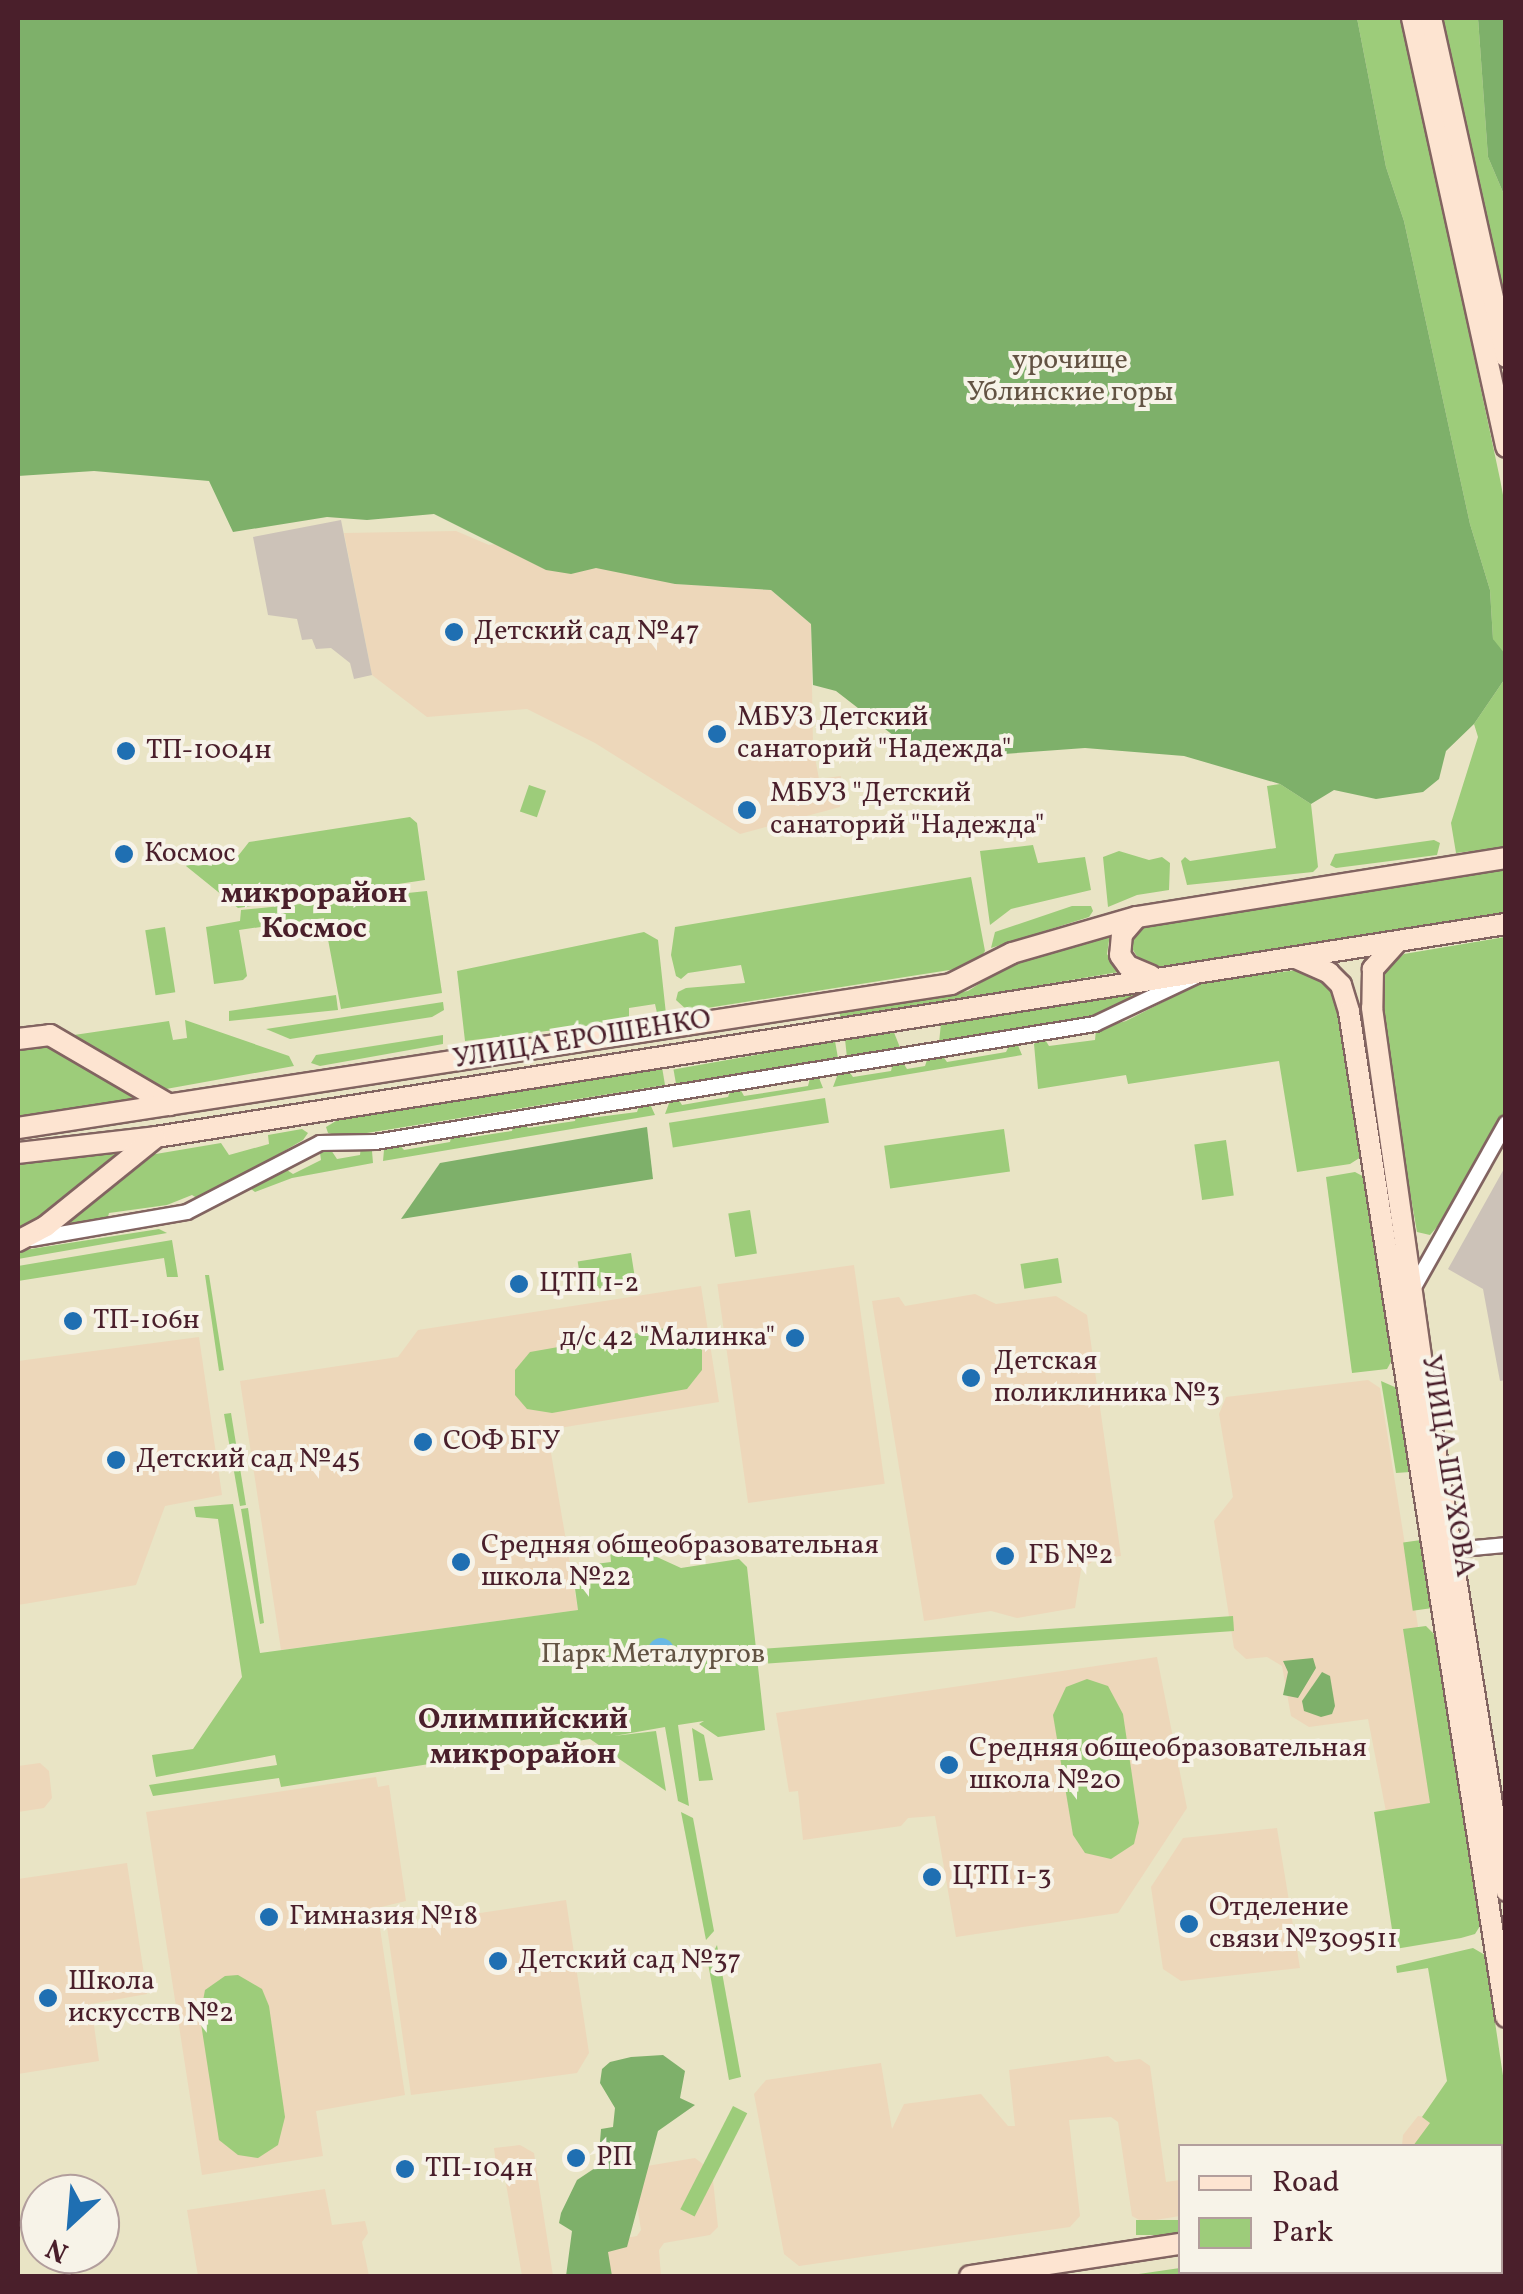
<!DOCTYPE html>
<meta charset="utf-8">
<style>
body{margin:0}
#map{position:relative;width:1523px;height:2294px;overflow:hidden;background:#e9e4c5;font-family:Vollkorn,serif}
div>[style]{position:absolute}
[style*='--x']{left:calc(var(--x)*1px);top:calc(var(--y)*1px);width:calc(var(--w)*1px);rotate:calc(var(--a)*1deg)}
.built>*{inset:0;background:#edd7ba;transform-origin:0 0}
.industrial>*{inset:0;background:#ccc2b8}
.green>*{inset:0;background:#9dcc7a;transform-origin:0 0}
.forest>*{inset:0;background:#7eb06a}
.water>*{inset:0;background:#69b8e3}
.round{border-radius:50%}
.roads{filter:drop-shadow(2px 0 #826461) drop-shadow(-2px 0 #826461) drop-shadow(0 2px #826461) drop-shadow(0 -2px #826461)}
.street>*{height:14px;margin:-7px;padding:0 7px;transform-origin:7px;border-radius:7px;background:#fff}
.secondary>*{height:20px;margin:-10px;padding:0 10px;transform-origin:10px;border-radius:10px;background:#fde4d1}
.dots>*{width:28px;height:28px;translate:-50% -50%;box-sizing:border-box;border:5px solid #f7f3e8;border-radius:50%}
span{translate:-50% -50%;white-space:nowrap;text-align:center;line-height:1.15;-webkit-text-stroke:8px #f7f3e8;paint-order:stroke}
.park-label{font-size:28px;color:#635343}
.poi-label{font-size:28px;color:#4a1f2b}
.left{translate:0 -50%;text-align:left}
.right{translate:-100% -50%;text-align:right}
.street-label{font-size:28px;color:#4a1f2b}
.neighbourhood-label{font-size:30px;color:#4a1f2b;font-weight:700}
.frame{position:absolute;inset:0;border:20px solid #4a1f2b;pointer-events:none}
.legend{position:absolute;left:1178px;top:2144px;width:325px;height:130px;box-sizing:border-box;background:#f7f3e8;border:2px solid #b29e9c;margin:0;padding:12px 18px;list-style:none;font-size:30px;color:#4a1f2b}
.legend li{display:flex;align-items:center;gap:20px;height:50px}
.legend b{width:50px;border:2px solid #b29e9c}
.north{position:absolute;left:20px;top:2174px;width:100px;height:100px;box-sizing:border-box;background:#f7f3e8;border:2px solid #b29e9c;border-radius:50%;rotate:206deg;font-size:28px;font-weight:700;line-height:40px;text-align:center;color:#4a1f2b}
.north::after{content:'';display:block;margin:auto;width:35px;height:45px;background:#1f6fb2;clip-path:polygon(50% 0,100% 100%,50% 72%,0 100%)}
</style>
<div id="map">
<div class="built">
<div style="clip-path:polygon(456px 531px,489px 545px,527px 538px,675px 584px,771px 590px,811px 624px,813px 747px,819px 779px,841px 776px,840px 807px,740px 834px,595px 743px,527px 709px,427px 717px,372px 675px,344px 533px)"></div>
<div style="left:854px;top:1265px;width:221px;height:138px;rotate:82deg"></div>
<div style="clip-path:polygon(701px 1286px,719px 1402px,547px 1430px,578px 1610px,281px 1650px,240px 1381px,398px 1357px,418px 1330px)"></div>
<div style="clip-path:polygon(975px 1294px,996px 1304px,1056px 1296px,1087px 1315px,1121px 1556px,1096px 1559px,1081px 1570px,1075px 1608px,1017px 1618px,991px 1611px,924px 1621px,872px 1301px,899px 1297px,905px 1306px)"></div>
<div style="clip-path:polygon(199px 1337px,222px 1495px,165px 1506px,136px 1585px,18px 1605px,18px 1361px)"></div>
<div style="clip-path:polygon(1368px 1380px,1380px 1388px,1447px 1808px,1388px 1822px,1368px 1719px,1309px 1727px,1291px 1716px,1282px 1666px,1267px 1657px,1246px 1659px,1234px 1648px,1214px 1521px,1233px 1497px,1219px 1414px,1226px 1397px)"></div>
<div style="clip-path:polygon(1157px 1657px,1187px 1808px,1118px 1913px,956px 1937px,935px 1816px,908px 1818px,901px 1826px,803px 1840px,798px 1791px,789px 1792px,776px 1713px)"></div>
<div style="clip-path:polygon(40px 1763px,49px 1771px,52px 1798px,44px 1808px,18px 1812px,18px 1766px)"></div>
<div style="clip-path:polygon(376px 1777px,378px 1787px,389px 1785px,406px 1901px,377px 1908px,405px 2095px,316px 2111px,323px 2156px,202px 2175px,146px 1812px)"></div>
<div style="clip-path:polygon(1277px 1828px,1300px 1968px,1181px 1981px,1163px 1969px,1151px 1887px,1183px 1838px)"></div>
<div style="clip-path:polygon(127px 1863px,147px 1994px,91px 2004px,99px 2061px,18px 2074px,18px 1879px)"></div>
<div style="clip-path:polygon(566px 1900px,589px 2053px,577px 2073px,411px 2095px,387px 1927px)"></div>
<div style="clip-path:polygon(1108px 2056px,1115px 2062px,1140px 2059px,1150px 2066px,1166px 2182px,1180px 2180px,1180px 2216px,1143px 2222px,1132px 2216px,1118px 2122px,1111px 2117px,1069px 2120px,1080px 2216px,1070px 2227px,799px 2266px,784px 2254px,754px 2094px,766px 2080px,881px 2063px,892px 2129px,904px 2104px,981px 2094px,1008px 2126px,1015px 2126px,1009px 2070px)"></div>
<div style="clip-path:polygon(1418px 2116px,1438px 2118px,1422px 2146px,1402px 2146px,1403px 2135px)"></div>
<div style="clip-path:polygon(520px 2145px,534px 2153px,553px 2276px,522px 2276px,505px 2178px,497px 2173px,494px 2148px)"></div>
<div style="clip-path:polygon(695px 2158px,712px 2171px,718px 2227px,710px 2235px,664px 2243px,659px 2250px,661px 2276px,604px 2276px,608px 2241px,637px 2236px,641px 2230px,633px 2180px,641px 2167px)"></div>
<div style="clip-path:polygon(325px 2189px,332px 2225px,365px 2221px,368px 2233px,362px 2242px,369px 2276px,198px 2276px,187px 2210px)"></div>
</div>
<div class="industrial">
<div style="clip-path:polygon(341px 520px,372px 675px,354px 679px,350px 663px,331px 648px,316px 649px,312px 639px,302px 640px,297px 619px,268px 615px,253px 537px)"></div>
<div style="clip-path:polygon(1505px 1167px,1506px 1380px,1500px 1381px,1483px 1289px,1448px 1269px)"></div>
</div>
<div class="green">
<div style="clip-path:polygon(1357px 18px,1402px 18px,1500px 479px,1506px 511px,1505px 847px,1456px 853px,1451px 823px,1478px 737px,1474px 724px,1504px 680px,1493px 639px,1490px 590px,1470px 524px,1404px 221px,1386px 167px)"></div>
<div style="clip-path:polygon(1441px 18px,1478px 18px,1488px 157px,1505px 197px,1505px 309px)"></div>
<div style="clip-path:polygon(1280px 784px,1311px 804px,1318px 867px,1313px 872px,1187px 885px,1181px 861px,1185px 857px,1190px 861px,1276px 848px,1267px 786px)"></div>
<div style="left:529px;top:785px;width:18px;height:28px;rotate:19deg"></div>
<div style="clip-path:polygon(410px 817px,417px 823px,425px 880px,238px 908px,186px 866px,187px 861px,238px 856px,249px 842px)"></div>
<div style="clip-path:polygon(1434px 840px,1440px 843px,1437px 855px,1336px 868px,1330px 865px,1335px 854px)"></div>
<div style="clip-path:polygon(1033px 845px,1038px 863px,1085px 857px,1091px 890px,1011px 909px,990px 925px,980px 851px)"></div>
<div style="clip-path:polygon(1119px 851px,1149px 860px,1162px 857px,1170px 863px,1169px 890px,1137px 895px,1108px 907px,1103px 857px)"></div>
<div style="clip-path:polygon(1505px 868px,1505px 913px,1157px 967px,1141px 963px,1130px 945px,1136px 931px,1147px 923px)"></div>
<div style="clip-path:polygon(971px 877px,985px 951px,975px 966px,688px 1011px,676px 1000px,678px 992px,686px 988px,745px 983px,741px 965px,688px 973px,681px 979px,676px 976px,671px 955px,675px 927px)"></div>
<div style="clip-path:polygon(427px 891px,442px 993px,341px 1009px,324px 918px,239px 930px,247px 976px,243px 980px,214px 984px,206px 927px,240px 921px,241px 910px)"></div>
<div style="clip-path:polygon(1072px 906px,1091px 906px,1093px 911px,1089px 917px,991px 948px,995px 932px)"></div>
<div style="left:165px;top:927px;width:66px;height:20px;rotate:81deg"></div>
<div style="clip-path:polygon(644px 932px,658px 940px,666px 1014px,657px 1013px,655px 1004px,629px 1008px,629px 1017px,620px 1022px,465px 1041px,457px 971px)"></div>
<div style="clip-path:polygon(1110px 934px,1107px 954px,1119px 972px,840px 1019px,840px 1012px,968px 991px,1015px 961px)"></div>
<div style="clip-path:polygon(1505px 937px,1505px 1112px,1437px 1227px,1430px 1235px,1417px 1232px,1379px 1015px,1381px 972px,1404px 954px)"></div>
<div style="clip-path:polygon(1305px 969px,1331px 988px,1339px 1008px,1361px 1149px,1361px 1157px,1350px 1164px,1297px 1172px,1279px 1061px,1128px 1084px,1126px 1075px,1038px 1089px,1034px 1044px,1038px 1040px,1044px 1038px,1049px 1046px,1095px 1040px,1096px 1029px,1126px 1021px,1202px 982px)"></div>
<div style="clip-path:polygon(1162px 989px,1102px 1017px,939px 1043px,941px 1023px)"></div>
<div style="clip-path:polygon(336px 995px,338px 1010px,229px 1021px,229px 1011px)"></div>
<div style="clip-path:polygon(443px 1002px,444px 1010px,432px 1017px,290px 1039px,266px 1029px)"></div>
<div style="clip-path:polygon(185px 1020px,289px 1056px,294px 1066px,166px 1089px,75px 1042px,74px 1035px,169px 1021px,173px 1040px,187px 1038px)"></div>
<div style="clip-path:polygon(893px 1030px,901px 1050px,847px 1058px,845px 1039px)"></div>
<div style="clip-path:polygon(443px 1035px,443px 1044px,320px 1066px,311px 1063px,316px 1055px)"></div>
<div style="left:835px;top:1041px;width:17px;height:164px;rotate:80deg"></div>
<div style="clip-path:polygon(45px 1042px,143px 1101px,18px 1120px,18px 1045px)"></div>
<div style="clip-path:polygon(1017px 1043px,1022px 1055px,833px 1087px,839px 1071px,848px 1070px,853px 1077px,891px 1071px,893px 1063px,902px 1061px,907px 1069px,925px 1066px,928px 1057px,942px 1055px,947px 1062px,1006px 1052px,1010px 1044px)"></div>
<div style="clip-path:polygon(662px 1067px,665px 1085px,342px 1137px,328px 1133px,326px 1127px,341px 1118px)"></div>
<div style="clip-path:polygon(811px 1074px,819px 1078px,823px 1088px,665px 1114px,671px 1098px,677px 1097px,682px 1105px,728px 1097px,731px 1089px,739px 1087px,744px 1096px,808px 1086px)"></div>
<div style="left:825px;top:1098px;width:25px;height:158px;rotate:81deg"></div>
<div style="clip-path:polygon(641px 1101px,650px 1104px,655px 1115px,383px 1161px,384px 1150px,397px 1142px,404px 1150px,450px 1142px,452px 1132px,460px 1131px,466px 1138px,512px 1131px,514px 1121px,523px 1120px,528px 1128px,575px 1121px,577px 1112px,585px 1111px,590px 1118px,637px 1112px)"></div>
<div style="clip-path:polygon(302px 1129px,308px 1133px,303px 1140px,200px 1200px,192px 1195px,167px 1205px,109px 1213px,106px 1224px,57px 1227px,144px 1156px,221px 1143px,229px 1155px,269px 1144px,268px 1135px)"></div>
<div style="left:1004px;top:1129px;width:43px;height:121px;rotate:82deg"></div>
<div style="left:1226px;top:1140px;width:56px;height:32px;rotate:82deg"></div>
<div style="clip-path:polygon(361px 1145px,372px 1151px,373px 1163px,292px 1178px,255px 1192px,251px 1189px,284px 1168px,293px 1174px,321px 1160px,320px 1153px,331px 1150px,337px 1159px,360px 1155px)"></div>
<div style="clip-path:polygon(121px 1149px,123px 1155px,49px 1217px,18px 1234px,18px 1162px)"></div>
<div style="clip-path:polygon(1355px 1172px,1366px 1178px,1392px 1360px,1387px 1369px,1352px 1373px,1326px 1177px)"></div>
<div style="left:750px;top:1210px;width:44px;height:22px;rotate:81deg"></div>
<div style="clip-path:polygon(159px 1229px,167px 1233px,18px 1259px,18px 1251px)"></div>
<div style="clip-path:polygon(172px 1240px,178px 1277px,167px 1277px,164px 1258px,18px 1281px,18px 1266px)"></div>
<div style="left:631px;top:1253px;width:30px;height:54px;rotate:81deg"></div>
<div style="left:1058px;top:1258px;width:25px;height:38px;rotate:81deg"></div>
<div style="clip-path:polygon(205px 1275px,209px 1275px,224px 1370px,219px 1371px)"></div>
<div style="clip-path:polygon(666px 1328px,688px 1333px,702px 1350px,702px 1370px,687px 1389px,552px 1413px,527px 1409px,515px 1395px,515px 1370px,530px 1352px)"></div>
<div style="clip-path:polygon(1381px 1381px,1397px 1388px,1410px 1472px,1396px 1473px)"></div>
<div style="clip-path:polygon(231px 1413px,246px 1505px,240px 1506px,224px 1414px)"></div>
<div style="clip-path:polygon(233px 1504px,260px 1653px,578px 1610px,572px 1567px,611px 1562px,610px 1551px,616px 1550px,615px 1543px,624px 1542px,681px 1568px,739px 1559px,747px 1567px,765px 1730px,718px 1737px,699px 1724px,704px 1721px,678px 1725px,689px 1806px,678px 1801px,665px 1727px,614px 1736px,656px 1731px,666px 1791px,590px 1739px,281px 1787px,279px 1778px,153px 1796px,149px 1785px,277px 1765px,275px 1755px,156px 1777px,154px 1767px,152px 1755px,193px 1749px,242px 1677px,218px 1519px,196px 1517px,194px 1507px)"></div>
<div style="clip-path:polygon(248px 1508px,264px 1623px,260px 1624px,241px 1509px)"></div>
<div style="left:1421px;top:1540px;width:69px;height:18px;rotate:82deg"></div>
<div style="left:1233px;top:1616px;width:15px;height:467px;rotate:86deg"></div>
<div style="clip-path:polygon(1426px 1626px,1435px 1635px,1480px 1926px,1475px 1934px,1461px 1938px,1395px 1949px,1374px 1812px,1430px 1803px,1403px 1629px)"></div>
<div style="clip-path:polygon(1087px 1679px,1108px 1686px,1123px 1714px,1139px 1823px,1134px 1844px,1111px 1859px,1085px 1853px,1073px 1835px,1053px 1715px,1066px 1687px)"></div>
<div style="clip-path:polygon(692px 1728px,704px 1735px,713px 1780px,699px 1781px)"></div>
<div style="clip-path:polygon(681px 1812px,693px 1818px,714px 1931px,706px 1940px)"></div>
<div style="clip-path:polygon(717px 1945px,741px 2077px,729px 2080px,708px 1963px)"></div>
<div style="clip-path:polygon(1473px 1948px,1485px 1955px,1505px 2089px,1505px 2173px,1501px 2180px,1500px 2146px,1413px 2146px,1430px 2123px,1422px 2117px,1447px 2081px,1428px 1968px,1397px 1973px,1396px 1966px)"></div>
<div style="clip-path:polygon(238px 1975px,262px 1989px,269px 2006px,285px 2117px,278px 2145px,258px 2158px,238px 2155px,219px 2140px,200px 2017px,205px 1990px,225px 1976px)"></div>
<div style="left:733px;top:2106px;width:16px;height:116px;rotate:27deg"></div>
<div style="left:1180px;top:2220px;width:15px;height:44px;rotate:90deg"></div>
<div style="clip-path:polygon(1180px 2268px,1180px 2272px,1498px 2272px,1499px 2276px,1125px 2276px)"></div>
</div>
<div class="forest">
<div style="clip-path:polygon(18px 18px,1357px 18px,1386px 167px,1404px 221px,1470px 524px,1490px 590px,1493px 639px,1505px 654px,1504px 680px,1474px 724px,1446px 751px,1439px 779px,1423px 792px,1376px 799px,1334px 790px,1311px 804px,1280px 784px,1184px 756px,1085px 748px,963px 757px,898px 739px,836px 691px,813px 685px,811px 624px,771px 590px,675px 584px,596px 568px,571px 574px,546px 570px,434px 514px,367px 520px,327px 517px,233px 532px,209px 481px,94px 471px,18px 476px)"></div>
<div style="clip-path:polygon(1478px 18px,1505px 18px,1505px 197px,1488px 157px)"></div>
<div style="clip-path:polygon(647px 1127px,653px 1179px,401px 1219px,440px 1163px)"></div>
<div style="clip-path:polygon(1313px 1658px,1316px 1668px,1298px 1698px,1283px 1695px,1288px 1672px,1283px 1661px)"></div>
<div style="clip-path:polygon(1322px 1672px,1330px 1676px,1335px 1706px,1332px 1714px,1321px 1717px,1304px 1711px,1302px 1701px)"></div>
<div style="clip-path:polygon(663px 2055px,685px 2071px,680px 2098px,695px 2105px,658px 2131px,627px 2247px,608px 2252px,612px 2276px,566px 2276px,572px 2231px,559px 2223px,561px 2213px,577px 2180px,598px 2166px,601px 2129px,613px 2127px,615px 2108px,600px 2083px,602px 2069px,610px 2062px,631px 2057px)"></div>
</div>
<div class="water">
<div class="round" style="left:648px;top:1638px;width:26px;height:26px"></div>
</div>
<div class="roads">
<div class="street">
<div style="--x:31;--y:1239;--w:158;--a:-9.8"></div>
<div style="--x:187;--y:1212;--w:150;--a:-27.4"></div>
<div style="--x:320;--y:1143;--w:55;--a:-1"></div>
<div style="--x:375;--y:1142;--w:730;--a:-9.31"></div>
<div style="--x:1095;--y:1024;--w:110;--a:-25.4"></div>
<div style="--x:1413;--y:1289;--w:190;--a:-60.7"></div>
<div style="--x:1452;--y:1550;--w:54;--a:-5.3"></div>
</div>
<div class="secondary">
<div style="--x:1412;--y:18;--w:439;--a:77.6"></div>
<div style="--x:1431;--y:18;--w:347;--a:77.5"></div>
<div style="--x:1137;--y:917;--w:23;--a:131"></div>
<div style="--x:1122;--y:934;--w:21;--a:95"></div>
<div style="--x:1120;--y:955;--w:14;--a:54"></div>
<div style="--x:1128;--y:966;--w:25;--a:23"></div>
<div style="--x:1398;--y:941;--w:38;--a:132"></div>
<div style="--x:1373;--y:969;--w:39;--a:91"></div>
<div style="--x:1372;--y:1008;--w:393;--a:82"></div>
<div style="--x:1427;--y:1397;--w:500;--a:80.91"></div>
<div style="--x:1296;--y:958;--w:36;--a:24"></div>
<div style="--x:1329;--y:973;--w:17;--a:45"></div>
<div style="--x:1341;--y:985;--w:28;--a:73"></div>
<div style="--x:1349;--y:1012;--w:1017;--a:81.12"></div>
<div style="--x:18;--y:1039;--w:32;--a:-7"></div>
<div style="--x:50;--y:1035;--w:139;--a:30.3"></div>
<div style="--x:18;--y:1128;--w:944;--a:-8.77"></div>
<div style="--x:951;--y:984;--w:68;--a:-26.9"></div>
<div style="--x:1012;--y:953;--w:130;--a:-16.1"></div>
<div style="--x:1137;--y:917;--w:374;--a:-9.1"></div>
<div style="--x:18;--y:1153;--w:139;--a:-6.6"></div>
<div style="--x:156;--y:1137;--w:1367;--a:-8.97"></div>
<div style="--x:18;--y:1241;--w:32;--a:-28"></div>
<div style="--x:46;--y:1226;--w:140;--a:-38.9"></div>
<div style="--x:1500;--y:2195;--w:6;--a:-9"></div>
<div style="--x:970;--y:2276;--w:212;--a:-8.7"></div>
</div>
</div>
<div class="dots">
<div style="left:454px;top:632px;background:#1f6fb2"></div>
<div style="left:717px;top:734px;background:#1f6fb2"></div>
<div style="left:126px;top:751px;background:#1f6fb2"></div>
<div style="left:747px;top:810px;background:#1f6fb2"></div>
<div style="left:124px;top:854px;background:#1f6fb2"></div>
<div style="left:519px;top:1284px;background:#1f6fb2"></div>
<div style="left:73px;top:1321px;background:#1f6fb2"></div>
<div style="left:795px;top:1338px;background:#1f6fb2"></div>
<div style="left:971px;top:1378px;background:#1f6fb2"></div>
<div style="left:423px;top:1442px;background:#1f6fb2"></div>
<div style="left:116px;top:1460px;background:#1f6fb2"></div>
<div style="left:1005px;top:1556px;background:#1f6fb2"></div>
<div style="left:461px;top:1562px;background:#1f6fb2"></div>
<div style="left:949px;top:1765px;background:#1f6fb2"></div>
<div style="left:932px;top:1877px;background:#1f6fb2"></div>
<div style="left:269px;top:1917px;background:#1f6fb2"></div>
<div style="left:1189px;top:1924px;background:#1f6fb2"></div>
<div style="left:498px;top:1961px;background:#1f6fb2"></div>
<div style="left:48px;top:1998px;background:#1f6fb2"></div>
<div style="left:576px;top:2158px;background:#1f6fb2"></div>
<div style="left:405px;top:2169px;background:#1f6fb2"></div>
</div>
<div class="park-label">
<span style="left:1070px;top:377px">урочище<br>Ублинские горы</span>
<span style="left:653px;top:1655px">Парк Металургов</span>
</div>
<div class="poi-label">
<span class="left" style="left:474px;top:632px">Детский сад №47</span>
<span class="left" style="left:737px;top:734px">МБУЗ Детский<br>санаторий "Надежда"</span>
<span class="left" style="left:146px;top:751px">ТП-1004н</span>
<span class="left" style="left:770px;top:810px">МБУЗ "Детский<br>санаторий "Надежда"</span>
<span class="left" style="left:144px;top:854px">Космос</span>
<span class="left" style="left:539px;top:1284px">ЦТП 1-2</span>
<span class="left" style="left:93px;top:1321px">ТП-106н</span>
<span class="right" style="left:775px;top:1338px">д/с 42 "Малинка"</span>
<span class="left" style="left:994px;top:1378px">Детская<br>поликлиника №3</span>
<span class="left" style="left:443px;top:1442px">СОФ БГУ</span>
<span class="left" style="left:136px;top:1460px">Детский сад №45</span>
<span class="left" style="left:481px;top:1562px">Средняя общеобразовательная<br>школа №22</span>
<span class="left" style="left:1028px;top:1556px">ГБ №2</span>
<span class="left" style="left:969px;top:1765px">Средняя общеобразовательная<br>школа №20</span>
<span class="left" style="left:952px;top:1877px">ЦТП 1-3</span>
<span class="left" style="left:1209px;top:1924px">Отделение<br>связи №309511</span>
<span class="left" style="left:289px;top:1917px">Гимназия №18</span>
<span class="left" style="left:518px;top:1961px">Детский сад №37</span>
<span class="left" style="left:68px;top:1998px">Школа<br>искусств №2</span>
<span class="left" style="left:596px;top:2158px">РП</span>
<span class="left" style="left:425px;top:2169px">ТП-104н</span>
</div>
<div class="street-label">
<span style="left:582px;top:1040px;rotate:-9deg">УЛИЦА ЕРОШЕНКО</span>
<span style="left:1447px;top:1466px;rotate:81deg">УЛИЦА ШУХОВА</span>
</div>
<div class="neighbourhood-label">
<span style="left:314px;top:911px">микрорайон<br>Космос</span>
<span style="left:523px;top:1737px">Олимпийский<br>микрорайон</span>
</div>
<div class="frame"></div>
<ul class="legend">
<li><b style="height:12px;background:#fde4d1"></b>Road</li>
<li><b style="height:28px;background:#9dcc7a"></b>Park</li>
</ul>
<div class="north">N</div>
</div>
